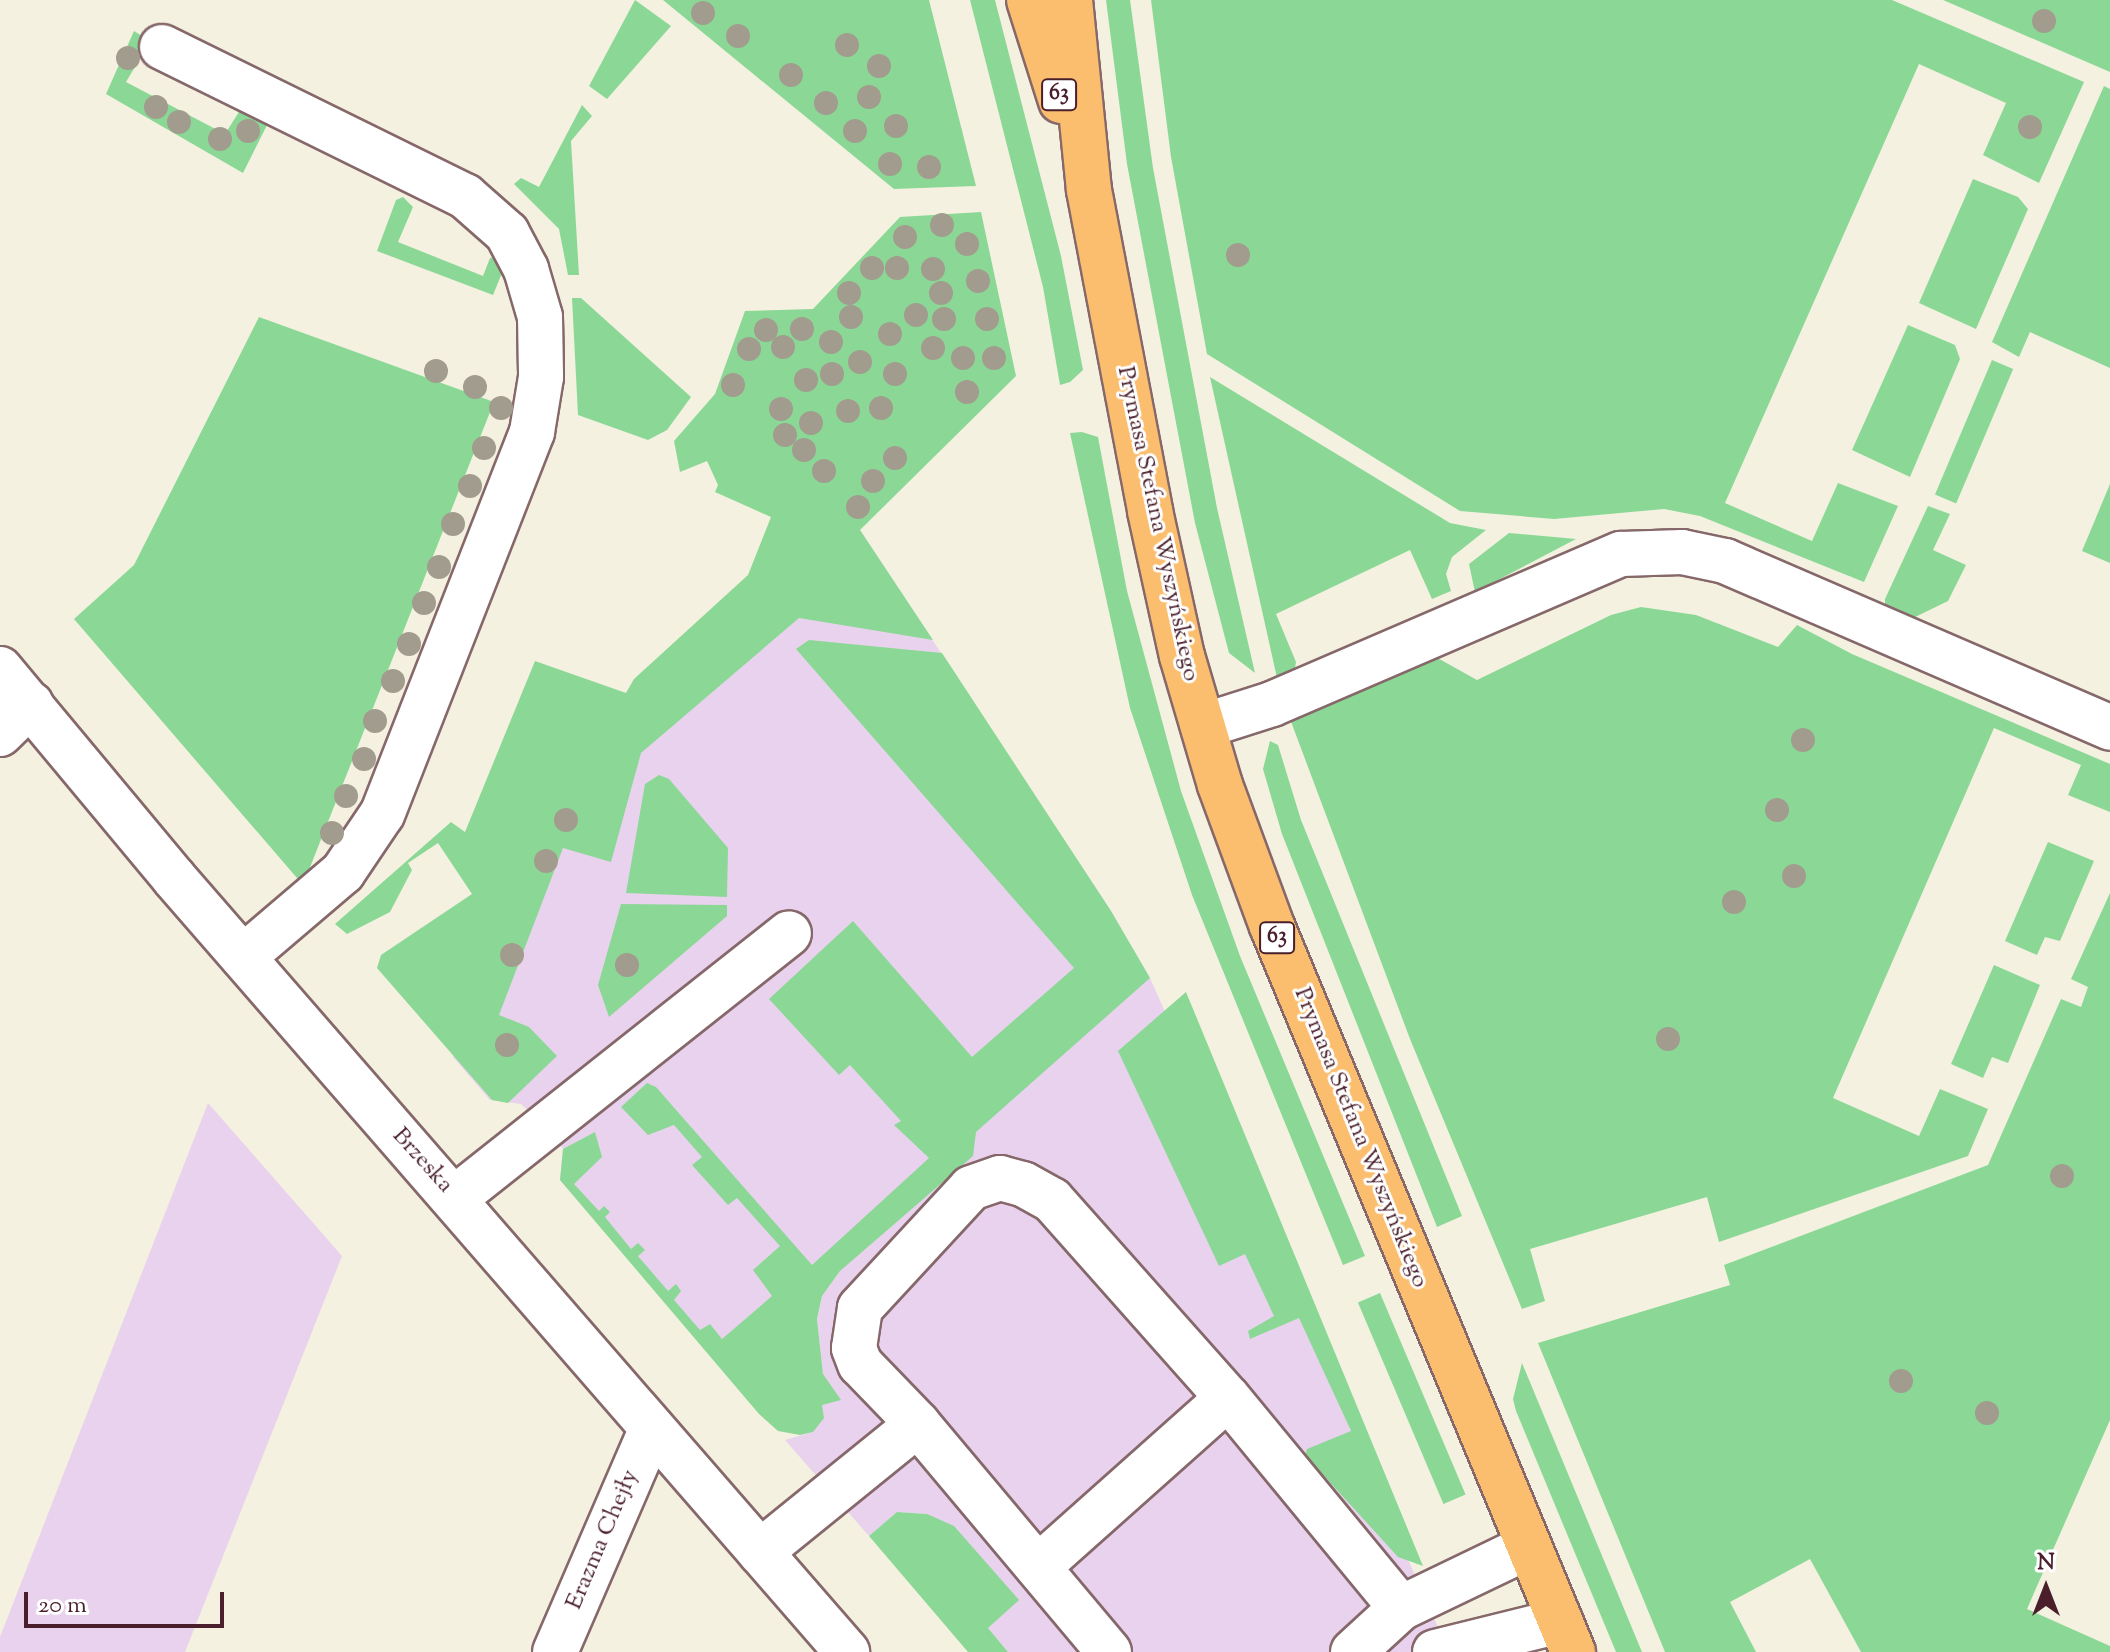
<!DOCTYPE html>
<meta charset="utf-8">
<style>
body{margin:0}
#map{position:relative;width:2110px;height:1652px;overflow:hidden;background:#f4f1e0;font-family:"Sorts Mill Goudy",serif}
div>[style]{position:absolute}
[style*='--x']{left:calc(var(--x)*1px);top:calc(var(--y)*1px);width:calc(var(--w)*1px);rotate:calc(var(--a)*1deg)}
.built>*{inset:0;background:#e9d2ed}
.green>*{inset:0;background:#8bd896;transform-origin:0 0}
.roads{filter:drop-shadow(2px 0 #86686a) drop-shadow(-2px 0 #86686a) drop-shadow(0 2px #86686a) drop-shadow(0 -2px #86686a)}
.minor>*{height:44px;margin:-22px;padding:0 22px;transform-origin:22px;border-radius:22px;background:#fff}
.major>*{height:44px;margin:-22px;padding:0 22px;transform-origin:22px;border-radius:22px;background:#fabe6e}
.trees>*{width:24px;height:24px;margin:-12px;border-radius:50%;background:#a29c8e}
span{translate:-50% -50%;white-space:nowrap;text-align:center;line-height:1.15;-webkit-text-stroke:6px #fff;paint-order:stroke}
.shield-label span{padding:2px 6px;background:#fff;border:2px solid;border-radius:6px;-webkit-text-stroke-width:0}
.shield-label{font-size:22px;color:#4a1f2b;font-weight:700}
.street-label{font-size:24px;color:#4a1f2b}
.north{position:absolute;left:2006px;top:1548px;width:80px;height:80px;-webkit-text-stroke:6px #fff;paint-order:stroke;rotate:0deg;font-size:22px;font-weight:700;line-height:32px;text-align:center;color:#4a1f2b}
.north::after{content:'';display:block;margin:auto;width:28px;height:36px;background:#4a1f2b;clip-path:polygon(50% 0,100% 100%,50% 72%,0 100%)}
.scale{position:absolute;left:24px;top:1592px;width:200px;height:36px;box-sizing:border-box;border:4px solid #4a1f2b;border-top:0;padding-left:10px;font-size:24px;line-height:28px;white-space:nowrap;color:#4a1f2b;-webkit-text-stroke:6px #fff;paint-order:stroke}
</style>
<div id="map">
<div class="built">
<div style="clip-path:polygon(860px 530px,1111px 911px,1150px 978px,1449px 1652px,1008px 1652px,988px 1628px,1018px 1600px,927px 1514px,897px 1512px,869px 1536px,785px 1440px,813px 1432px,823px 1374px,817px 1319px,822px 1296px,840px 1271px,716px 1360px,560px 1180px,563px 1149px,543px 1125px,521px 1104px,490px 1100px,453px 1057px,553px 803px)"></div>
<div style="clip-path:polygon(208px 1103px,342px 1256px,185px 1652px,0 1652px,0 1637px)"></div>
</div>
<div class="green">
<div style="clip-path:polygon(635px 0,671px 26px,607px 99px,589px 86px)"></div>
<div style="clip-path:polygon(663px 0,929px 0,976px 186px,894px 189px)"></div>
<div style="clip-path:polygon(970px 0,995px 0,1061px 256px,1083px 370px,1070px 382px,1060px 385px,1043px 287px)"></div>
<div style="clip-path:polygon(1106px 0,1130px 0,1153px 168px,1217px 508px,1255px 673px,1229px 653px,1195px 523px,1127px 164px)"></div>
<div style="clip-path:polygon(1151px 0,1892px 0,2084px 82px,2039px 183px,1983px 155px,2006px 103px,1919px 64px,1725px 503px,1812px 541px,1838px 483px,1898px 506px,1864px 582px,1700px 516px,1664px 509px,1554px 519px,1460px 511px,1207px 354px,1171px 157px)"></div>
<div style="clip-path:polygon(1943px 0,2110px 0,2110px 72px)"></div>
<div style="clip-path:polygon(134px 31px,142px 36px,145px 50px,126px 82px,225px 134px,244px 104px,272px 115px,243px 173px,106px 94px)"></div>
<div style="clip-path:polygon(2104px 86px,2110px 89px,2110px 368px,2030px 332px,2019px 357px,1992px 342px)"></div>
<div style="clip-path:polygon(582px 105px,592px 116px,571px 141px,579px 275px,568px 275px,559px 229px,514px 184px,521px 178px,539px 187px)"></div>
<div style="clip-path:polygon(1973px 179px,2018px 197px,2028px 209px,1976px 329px,1919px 303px)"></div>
<div style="clip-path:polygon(403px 197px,413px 207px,398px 242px,483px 276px,490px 258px,497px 257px,504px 268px,493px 295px,377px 251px,396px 200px)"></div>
<div style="clip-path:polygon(981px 212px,1016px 376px,860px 530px,933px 640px,799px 618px,641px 753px,611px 862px,563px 848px,499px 1015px,529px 1027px,557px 1056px,508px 1103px,492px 1100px,377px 968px,381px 955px,472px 894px,438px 843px,408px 863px,412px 870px,390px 912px,347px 934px,335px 924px,451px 822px,465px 832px,535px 661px,626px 693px,634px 679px,748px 575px,771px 517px,715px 492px,718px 485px,707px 461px,680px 472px,674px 441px,715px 394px,745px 311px,813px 309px,900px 217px)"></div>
<div style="clip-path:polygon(572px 298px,581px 298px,691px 397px,667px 430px,648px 440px,578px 415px)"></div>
<div style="clip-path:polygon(259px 317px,494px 402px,303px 885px,74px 619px,134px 565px)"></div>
<div style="clip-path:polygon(1908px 325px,1955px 345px,1960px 359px,1910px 477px,1852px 450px)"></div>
<div style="left:1992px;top:360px;width:23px;height:146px;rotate:23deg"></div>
<div style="clip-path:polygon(1210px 377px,1450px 523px,1486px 530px,1452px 557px,1446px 574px,1451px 591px,1432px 599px,1410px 550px,1276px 614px,1296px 662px,1294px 675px,1277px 678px)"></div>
<div style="clip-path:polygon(1082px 432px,1098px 437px,1127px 591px,1181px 791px,1240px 956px,1365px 1256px,1343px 1265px,1192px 895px,1130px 708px,1070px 433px)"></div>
<div style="clip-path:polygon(2110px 484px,2110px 563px,2082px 551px)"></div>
<div style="clip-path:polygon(1928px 506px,1950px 514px,1933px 550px,1966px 565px,1948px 601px,1911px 619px,1885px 610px,1885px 599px)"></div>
<div style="clip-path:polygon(1509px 533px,1576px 539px,1475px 592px,1469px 564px)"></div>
<div style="clip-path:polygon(1641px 607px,1696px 615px,1778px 647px,1797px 625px,1852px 654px,2110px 764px,2110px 812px,2068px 795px,2081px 765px,1994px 728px,1833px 1098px,1919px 1136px,1940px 1089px,1988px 1109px,1968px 1156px,1719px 1242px,1707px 1197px,1530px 1249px,1545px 1301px,1522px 1309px,1410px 1039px,1290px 719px,1425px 651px,1477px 680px,1611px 615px)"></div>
<div style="clip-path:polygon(809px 640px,942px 653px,1111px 911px,1150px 978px,976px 1132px,973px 1156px,840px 1271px,822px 1296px,817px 1319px,823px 1374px,841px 1400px,822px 1405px,824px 1418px,813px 1432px,800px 1435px,778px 1431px,759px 1414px,560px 1180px,563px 1149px,595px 1132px,602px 1157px,574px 1184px,599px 1211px,604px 1206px,610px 1212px,605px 1217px,631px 1249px,638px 1243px,645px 1250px,638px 1256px,668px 1291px,676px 1284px,681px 1291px,674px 1300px,700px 1330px,710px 1324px,722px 1339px,772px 1296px,753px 1270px,780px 1246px,737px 1198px,728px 1205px,692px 1165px,702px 1157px,674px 1125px,648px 1135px,621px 1107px,647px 1083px,656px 1087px,812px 1265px,929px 1158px,894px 1125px,901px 1121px,850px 1065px,839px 1075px,769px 999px,853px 921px,972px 1057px,1074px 968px,796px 649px)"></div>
<div style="clip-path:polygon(1270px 741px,1278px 745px,1301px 820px,1462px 1216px,1437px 1227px,1282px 834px,1263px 769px)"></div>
<div style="clip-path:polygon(659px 775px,669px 779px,728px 848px,727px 897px,626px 893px,645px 784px)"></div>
<div style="clip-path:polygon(2048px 842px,2094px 861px,2060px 941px,2045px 937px,2037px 955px,2005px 941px)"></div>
<div style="clip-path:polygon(2110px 893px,2110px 1420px,2027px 1609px,2110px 1646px,2110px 1652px,1861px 1652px,1810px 1559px,1730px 1602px,1756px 1652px,1665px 1652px,1538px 1343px,1730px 1285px,1724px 1265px,1988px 1165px,2061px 999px,2081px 1007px,2088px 987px,2071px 979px)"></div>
<div style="clip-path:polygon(621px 904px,727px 905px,727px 916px,609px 1017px,598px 985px)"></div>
<div style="clip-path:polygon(1994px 965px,2040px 985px,2008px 1063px,1992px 1057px,1983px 1078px,1951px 1064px)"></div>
<div style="clip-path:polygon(1186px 992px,1423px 1566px,1398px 1557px,1305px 1455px,1307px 1449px,1351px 1431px,1299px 1318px,1250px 1339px,1248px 1331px,1274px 1316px,1245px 1254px,1219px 1266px,1118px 1051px)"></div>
<div style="left:1380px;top:1293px;width:219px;height:24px;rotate:67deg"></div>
<div style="clip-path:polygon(1522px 1363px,1642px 1652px,1616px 1652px,1516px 1411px,1513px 1399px)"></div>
<div style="clip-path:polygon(897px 1512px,927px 1514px,954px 1526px,1019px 1600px,988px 1628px,1008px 1652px,968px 1652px,869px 1536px)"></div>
</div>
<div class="roads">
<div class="minor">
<div style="--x:162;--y:47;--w:338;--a:26.2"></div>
<div style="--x:465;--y:196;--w:56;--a:41.4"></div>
<div style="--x:507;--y:233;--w:41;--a:62.2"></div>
<div style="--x:526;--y:269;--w:50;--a:73.7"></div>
<div style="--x:540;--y:317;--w:60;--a:89"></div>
<div style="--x:541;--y:377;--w:56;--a:99.3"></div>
<div style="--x:532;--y:432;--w:410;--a:111.4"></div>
<div style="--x:382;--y:814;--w:70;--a:123.9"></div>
<div style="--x:343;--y:872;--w:131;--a:139.6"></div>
<div style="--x:0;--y:669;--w:272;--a:50.2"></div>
<div style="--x:174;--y:878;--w:1026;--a:48.99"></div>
<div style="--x:1203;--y:726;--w:72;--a:-17.7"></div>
<div style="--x:1272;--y:704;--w:380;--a:-23.3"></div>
<div style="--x:1621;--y:554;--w:61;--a:-1.9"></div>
<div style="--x:1682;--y:552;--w:44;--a:11.8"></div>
<div style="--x:1725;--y:561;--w:420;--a:23.4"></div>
<div style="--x:0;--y:734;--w:43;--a:-44.1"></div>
<div style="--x:455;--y:1198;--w:426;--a:-38.4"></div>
<div style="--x:760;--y:1552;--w:203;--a:-39"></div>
<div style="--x:1038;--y:1567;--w:254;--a:-41.7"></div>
<div style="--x:555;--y:1652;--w:244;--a:-66.6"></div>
<div style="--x:1109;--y:1652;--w:297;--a:-130"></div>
<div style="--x:918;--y:1424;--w:83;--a:-134"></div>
<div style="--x:860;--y:1364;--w:17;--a:-111"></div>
<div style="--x:854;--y:1348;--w:40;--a:-81.5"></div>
<div style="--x:860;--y:1308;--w:163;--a:-47.2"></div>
<div style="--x:971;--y:1188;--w:31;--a:-19"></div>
<div style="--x:1000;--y:1178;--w:24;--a:15"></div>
<div style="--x:1023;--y:1184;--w:33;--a:29"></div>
<div style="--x:1052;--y:1200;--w:265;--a:48.4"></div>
<div style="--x:1228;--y:1398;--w:272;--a:50.5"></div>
<div style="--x:1353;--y:1652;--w:65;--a:-42.5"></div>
<div style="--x:1401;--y:1608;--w:141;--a:-25.7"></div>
<div style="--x:1435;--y:1652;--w:129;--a:-13.9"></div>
</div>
<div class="major">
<div style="--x:1029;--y:0;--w:106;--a:72.4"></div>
<div style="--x:1070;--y:0;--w:191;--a:84.3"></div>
<div style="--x:1089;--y:190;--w:327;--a:79.2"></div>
<div style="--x:1150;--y:511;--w:148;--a:77.6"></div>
<div style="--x:1182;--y:656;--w:134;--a:73.6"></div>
<div style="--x:1220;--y:785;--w:150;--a:69.8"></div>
<div style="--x:1272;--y:926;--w:786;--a:67.48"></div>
</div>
</div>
<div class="trees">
<div style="left:703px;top:13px"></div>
<div style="left:2044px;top:21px"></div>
<div style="left:738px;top:36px"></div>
<div style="left:847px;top:45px"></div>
<div style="left:128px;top:58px"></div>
<div style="left:879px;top:66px"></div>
<div style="left:791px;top:75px"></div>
<div style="left:869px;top:97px"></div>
<div style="left:826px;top:103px"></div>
<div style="left:156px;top:107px"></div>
<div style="left:179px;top:122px"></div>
<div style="left:896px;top:126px"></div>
<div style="left:2030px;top:127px"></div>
<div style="left:248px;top:131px"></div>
<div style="left:855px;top:131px"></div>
<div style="left:220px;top:139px"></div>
<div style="left:890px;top:164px"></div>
<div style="left:929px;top:167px"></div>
<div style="left:942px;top:225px"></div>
<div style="left:905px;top:237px"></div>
<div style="left:967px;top:244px"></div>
<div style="left:1238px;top:255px"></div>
<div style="left:872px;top:268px"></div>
<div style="left:897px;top:268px"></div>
<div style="left:933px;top:269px"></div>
<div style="left:978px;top:281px"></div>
<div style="left:849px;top:293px"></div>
<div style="left:941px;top:293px"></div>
<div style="left:916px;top:315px"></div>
<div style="left:851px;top:317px"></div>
<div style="left:944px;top:319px"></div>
<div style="left:987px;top:319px"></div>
<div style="left:802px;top:329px"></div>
<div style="left:766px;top:330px"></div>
<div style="left:890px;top:334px"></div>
<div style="left:831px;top:342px"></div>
<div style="left:783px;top:347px"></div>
<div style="left:933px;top:348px"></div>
<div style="left:749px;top:349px"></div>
<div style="left:963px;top:358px"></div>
<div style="left:994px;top:358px"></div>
<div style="left:860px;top:362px"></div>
<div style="left:436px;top:371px"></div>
<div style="left:832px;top:374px"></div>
<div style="left:895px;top:374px"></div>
<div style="left:806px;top:380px"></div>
<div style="left:733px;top:385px"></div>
<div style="left:475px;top:387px"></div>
<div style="left:967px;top:392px"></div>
<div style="left:501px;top:408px"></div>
<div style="left:881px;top:408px"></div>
<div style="left:781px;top:409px"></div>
<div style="left:848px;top:411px"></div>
<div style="left:811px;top:423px"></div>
<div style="left:785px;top:435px"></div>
<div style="left:484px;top:448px"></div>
<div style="left:804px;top:450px"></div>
<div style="left:895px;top:458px"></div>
<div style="left:824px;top:471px"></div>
<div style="left:873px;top:481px"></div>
<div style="left:470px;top:486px"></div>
<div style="left:858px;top:507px"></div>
<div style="left:453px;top:524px"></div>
<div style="left:439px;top:567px"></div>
<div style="left:424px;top:603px"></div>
<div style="left:409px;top:644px"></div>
<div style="left:393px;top:681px"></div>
<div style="left:375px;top:721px"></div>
<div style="left:1803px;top:740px"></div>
<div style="left:364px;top:759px"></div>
<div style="left:346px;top:796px"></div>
<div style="left:1777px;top:810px"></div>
<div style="left:566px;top:820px"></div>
<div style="left:332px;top:833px"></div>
<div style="left:546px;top:861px"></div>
<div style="left:1794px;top:876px"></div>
<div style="left:1734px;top:902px"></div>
<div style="left:512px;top:955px"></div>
<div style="left:627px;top:965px"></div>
<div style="left:1668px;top:1039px"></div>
<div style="left:507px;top:1045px"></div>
<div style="left:2062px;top:1176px"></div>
<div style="left:1901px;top:1381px"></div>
<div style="left:1987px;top:1413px"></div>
</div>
<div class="shield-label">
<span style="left:1059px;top:95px">63</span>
<span style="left:1277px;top:938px">63</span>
</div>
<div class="street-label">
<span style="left:1157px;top:524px;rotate:78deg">Prymasa Stefana Wyszyńskiego</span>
<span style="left:1360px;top:1138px;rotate:68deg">Prymasa Stefana Wyszyńskiego</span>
<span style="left:422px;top:1161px;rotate:48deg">Brzeska</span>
<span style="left:603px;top:1540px;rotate:-67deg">Erazma Chejły</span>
</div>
<div class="north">N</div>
<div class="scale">20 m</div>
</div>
